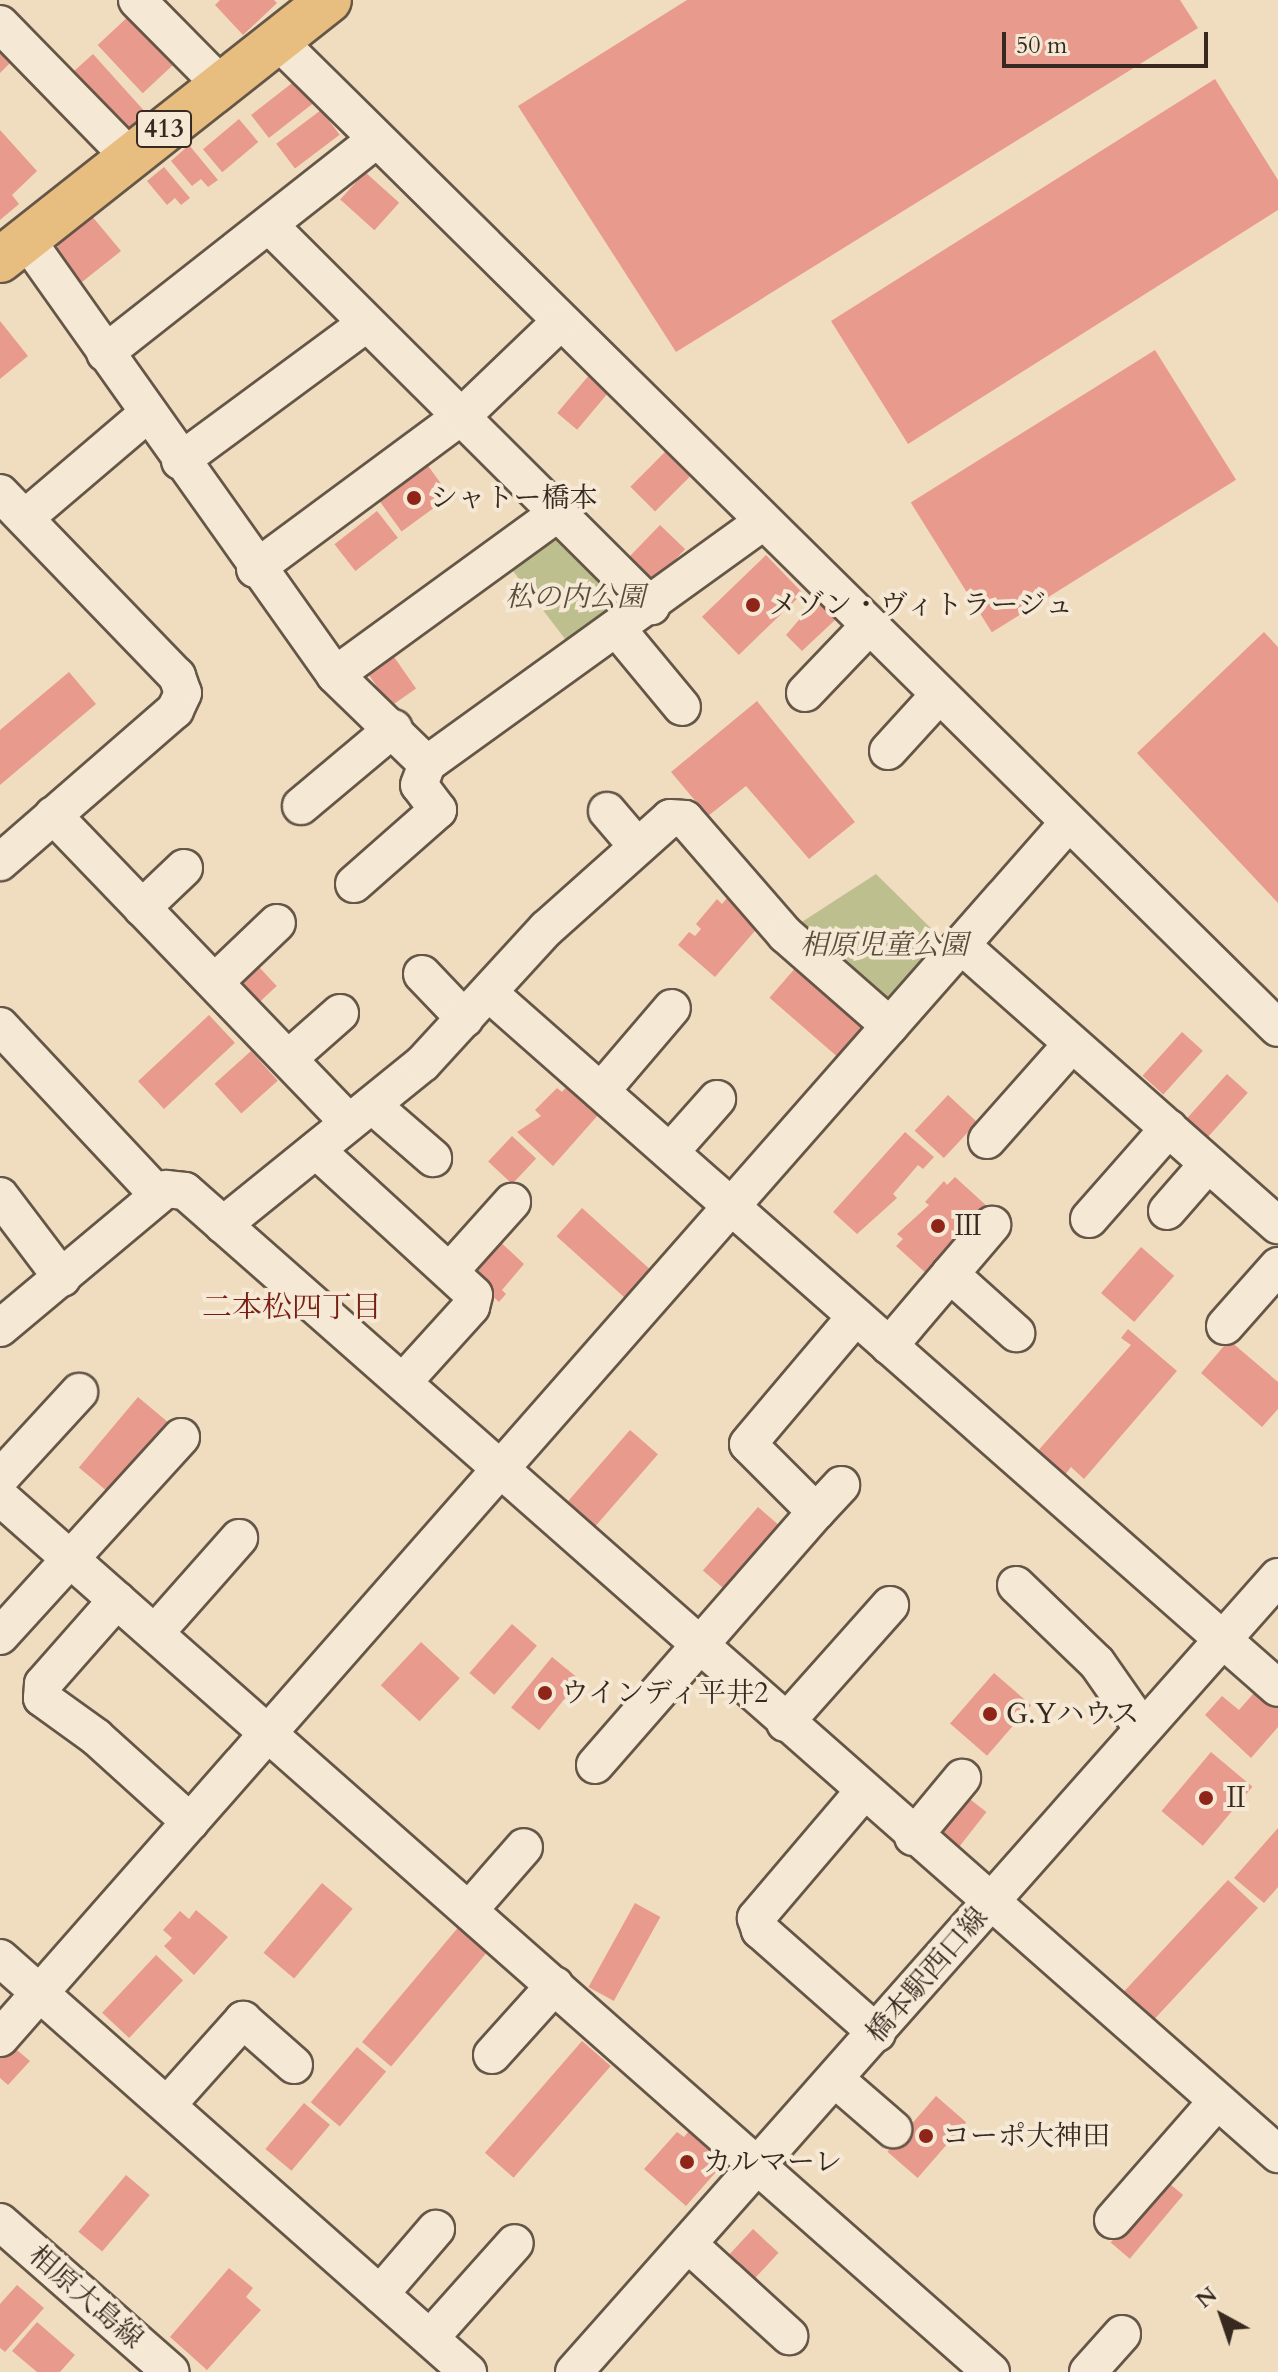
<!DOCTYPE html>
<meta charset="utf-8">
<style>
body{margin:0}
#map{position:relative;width:1278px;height:2372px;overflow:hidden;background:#f0ddc0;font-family:Cardo,"Noto Serif JP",serif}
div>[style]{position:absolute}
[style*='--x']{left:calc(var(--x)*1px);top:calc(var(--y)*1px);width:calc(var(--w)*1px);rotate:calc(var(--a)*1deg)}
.green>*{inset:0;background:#bebf8f}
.building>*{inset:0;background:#e89a8c;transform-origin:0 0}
.roads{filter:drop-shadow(2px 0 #655647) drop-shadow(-2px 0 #655647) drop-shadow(0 2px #655647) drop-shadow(0 -2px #655647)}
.minor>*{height:36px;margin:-18px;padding:0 18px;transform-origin:18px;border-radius:18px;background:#f5e9d6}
.highway>*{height:44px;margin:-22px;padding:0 22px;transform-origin:22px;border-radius:22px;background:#e8be80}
.dots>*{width:22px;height:22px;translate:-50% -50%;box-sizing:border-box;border:4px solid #f5e9d6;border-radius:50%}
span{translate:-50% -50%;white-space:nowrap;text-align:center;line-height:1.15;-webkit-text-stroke:8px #f5e9d6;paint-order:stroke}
.shield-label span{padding:2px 6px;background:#f5e9d6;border:2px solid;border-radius:6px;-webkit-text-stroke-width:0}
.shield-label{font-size:26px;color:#37291f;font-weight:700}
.poi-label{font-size:28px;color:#37291f}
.left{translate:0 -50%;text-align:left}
.park-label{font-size:28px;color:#594e3b;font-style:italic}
.street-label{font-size:28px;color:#37291f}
.neighbourhood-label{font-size:30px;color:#7a1f14}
.north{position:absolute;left:1182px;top:2276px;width:80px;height:80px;-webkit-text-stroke:6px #f5e9d6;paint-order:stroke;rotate:320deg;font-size:22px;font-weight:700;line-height:32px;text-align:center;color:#37291f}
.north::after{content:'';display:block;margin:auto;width:28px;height:36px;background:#37291f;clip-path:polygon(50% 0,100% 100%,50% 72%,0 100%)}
.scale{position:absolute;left:1002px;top:32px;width:206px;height:36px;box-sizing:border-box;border:4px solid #37291f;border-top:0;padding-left:10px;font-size:24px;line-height:28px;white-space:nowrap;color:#37291f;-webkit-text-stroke:6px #f5e9d6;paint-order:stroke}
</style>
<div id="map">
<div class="green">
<div style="clip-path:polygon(552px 529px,627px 605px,572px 648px,506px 562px)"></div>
<div style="clip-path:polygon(876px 874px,947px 944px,886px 1008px,794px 927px)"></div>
</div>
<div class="building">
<div style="clip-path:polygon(220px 0,274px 0,277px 3px,243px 35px,215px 5px)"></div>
<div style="clip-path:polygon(687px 0,1180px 0,1198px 28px,676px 352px,518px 106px)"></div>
<div style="left:132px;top:13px;width:66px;height:47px;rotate:47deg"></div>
<div style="clip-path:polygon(0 39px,18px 55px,0 73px)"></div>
<div style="left:93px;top:54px;width:79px;height:34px;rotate:48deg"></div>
<div style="clip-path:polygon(1215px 79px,1278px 180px,1278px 210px,908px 444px,831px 321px)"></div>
<div style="left:296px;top:80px;width:29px;height:57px;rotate:52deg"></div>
<div style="left:321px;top:110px;width:31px;height:56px;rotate:53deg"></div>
<div style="left:239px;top:119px;width:30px;height:47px;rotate:50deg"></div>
<div style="clip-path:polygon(0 130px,37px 171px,12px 195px,19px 204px,0 220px)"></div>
<div style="clip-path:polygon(189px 145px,218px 180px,208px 187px,201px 179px,192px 186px,171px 161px)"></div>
<div style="clip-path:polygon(164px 167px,190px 198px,181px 205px,175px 198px,167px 205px,147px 181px)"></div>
<div style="left:365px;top:172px;width:46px;height:37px;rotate:42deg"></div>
<div style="clip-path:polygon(91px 215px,121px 251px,77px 286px,57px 258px,58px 241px)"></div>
<div style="clip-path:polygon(0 321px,28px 356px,0 379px)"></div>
<div style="left:1155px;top:350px;width:153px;height:288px;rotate:58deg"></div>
<div style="left:590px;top:374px;width:26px;height:51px;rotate:40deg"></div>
<div style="left:665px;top:452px;width:35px;height:49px;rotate:45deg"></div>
<div style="left:426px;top:463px;width:41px;height:60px;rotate:54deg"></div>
<div style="left:377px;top:511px;width:34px;height:54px;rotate:52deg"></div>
<div style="left:660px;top:525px;width:35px;height:47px;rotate:44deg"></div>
<div style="left:766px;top:555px;width:53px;height:89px;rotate:46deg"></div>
<div style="clip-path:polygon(816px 600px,835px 620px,802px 651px,786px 635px)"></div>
<div style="clip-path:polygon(1264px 632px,1278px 647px,1278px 903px,1137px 753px)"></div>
<div style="left:392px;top:654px;width:42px;height:31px;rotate:55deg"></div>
<div style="clip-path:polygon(69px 672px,96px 704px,0 785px,0 730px)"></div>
<div style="clip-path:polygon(757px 701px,855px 822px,809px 859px,746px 786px,708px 816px,671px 772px)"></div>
<div style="clip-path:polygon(727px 898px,760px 925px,715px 977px,678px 945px,689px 932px,695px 936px,701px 929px,696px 924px,717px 899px,722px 904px)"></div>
<div style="left:797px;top:966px;width:90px;height:42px;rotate:41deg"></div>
<div style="left:259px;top:967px;width:26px;height:26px;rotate:47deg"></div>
<div style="left:209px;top:1015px;width:38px;height:97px;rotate:47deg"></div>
<div style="left:1182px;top:1032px;width:28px;height:59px;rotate:42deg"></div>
<div style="left:251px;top:1051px;width:40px;height:49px;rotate:48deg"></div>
<div style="left:1227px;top:1074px;width:28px;height:61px;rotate:42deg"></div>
<div style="clip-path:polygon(567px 1086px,599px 1114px,553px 1166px,517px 1132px,541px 1116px,535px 1110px,557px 1088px,562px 1092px)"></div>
<div style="left:948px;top:1095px;width:40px;height:49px;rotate:43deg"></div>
<div style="clip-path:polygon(905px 1132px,934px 1157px,923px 1169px,918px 1165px,893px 1194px,897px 1198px,857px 1234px,833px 1212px)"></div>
<div style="left:512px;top:1136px;width:33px;height:35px;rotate:43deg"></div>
<div style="clip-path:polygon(955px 1177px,989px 1208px,928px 1275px,896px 1246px,903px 1239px,897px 1234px,929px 1205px,925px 1202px,944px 1181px,947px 1185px)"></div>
<div style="left:582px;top:1208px;width:91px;height:38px;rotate:42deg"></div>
<div style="clip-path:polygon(495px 1237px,524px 1264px,502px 1290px,506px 1294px,499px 1302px,466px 1272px)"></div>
<div style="left:1141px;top:1247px;width:44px;height:61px;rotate:41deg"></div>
<div style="clip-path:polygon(1128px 1329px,1177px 1371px,1084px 1479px,1071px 1467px,1065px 1475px,1036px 1453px,1131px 1345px,1121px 1338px)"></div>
<div style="clip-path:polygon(1229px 1340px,1278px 1382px,1278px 1409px,1262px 1427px,1201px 1373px)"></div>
<div style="left:138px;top:1397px;width:40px;height:92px;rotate:40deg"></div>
<div style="left:630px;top:1430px;width:37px;height:101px;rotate:41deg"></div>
<div style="left:758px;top:1507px;width:37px;height:84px;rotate:41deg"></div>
<div style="left:512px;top:1624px;width:33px;height:65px;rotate:41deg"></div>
<div style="left:421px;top:1642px;width:53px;height:59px;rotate:43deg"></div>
<div style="left:552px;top:1657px;width:36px;height:65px;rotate:39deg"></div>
<div style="left:994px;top:1673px;width:49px;height:67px;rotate:41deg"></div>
<div style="clip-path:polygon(1260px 1686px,1278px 1703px,1278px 1727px,1251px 1758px,1205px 1715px,1222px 1696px,1239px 1710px)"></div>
<div style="left:1211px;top:1752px;width:54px;height:77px;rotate:40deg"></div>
<div style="left:962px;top:1793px;width:31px;height:47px;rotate:38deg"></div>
<div style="clip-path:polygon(1278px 1828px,1278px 1887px,1264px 1903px,1234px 1878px)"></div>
<div style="left:1228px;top:1880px;width:41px;height:159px;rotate:43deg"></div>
<div style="left:322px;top:1883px;width:40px;height:91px;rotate:40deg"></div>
<div style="left:635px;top:1903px;width:29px;height:96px;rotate:29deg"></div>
<div style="clip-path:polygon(196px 1910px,228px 1937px,194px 1975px,164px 1946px,172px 1938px,163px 1930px,180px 1911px,189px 1919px)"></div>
<div style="left:461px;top:1924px;width:38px;height:154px;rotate:40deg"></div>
<div style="left:156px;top:1955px;width:37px;height:79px;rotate:43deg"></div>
<div style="left:582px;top:2041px;width:38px;height:148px;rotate:41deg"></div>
<div style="clip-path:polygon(11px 2045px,30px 2061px,8px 2085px,0 2078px,0 2056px)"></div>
<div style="left:357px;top:2047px;width:38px;height:72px;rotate:40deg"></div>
<div style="left:936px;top:2096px;width:40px;height:74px;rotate:41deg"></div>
<div style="left:304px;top:2103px;width:34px;height:60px;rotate:40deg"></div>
<div style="clip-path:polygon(695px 2124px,731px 2155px,686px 2206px,644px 2169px,677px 2132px,684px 2137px)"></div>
<div style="left:126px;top:2175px;width:31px;height:74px;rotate:40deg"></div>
<div style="left:1164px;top:2179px;width:25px;height:83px;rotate:40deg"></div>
<div style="left:753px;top:2229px;width:35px;height:43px;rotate:43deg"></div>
<div style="clip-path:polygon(229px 2268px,253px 2288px,246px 2297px,261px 2310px,207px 2370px,170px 2337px)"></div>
<div style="clip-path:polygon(17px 2285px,44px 2308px,5px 2352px,0 2348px,0 2304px)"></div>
<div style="clip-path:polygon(37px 2322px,75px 2355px,60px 2372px,37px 2372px,12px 2351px)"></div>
</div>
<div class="roads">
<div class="minor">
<div style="--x:137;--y:0;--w:118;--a:45.3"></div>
<div style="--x:0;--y:24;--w:186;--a:45.7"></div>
<div style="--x:277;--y:40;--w:1406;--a:44.63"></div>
<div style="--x:269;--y:225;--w:540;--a:44.92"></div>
<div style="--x:26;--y:239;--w:534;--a:54.67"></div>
<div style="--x:335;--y:675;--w:128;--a:44.1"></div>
<div style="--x:427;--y:764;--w:414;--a:-35.8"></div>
<div style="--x:105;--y:353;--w:345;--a:-38.2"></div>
<div style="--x:180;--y:461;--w:232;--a:-36.4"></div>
<div style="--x:0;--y:493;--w:255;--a:46"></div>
<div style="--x:177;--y:676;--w:18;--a:71"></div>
<div style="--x:183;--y:693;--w:19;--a:115"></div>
<div style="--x:175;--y:710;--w:232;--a:139"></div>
<div style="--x:25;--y:518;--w:160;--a:-40.4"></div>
<div style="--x:255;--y:569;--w:257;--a:-36.5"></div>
<div style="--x:462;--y:416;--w:136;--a:-43.8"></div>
<div style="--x:618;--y:630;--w:100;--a:50.3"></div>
<div style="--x:335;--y:675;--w:277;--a:-36"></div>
<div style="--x:805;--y:693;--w:93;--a:-46.3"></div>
<div style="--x:888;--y:751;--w:76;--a:-47.7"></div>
<div style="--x:301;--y:806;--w:121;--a:-40"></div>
<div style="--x:607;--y:811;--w:46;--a:49.4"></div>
<div style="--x:53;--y:815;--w:426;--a:46.1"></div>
<div style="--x:354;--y:884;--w:112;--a:-41.4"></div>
<div style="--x:438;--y:810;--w:31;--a:-127"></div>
<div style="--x:419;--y:785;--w:22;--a:-69"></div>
<div style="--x:142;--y:908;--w:58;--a:-43.6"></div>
<div style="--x:961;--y:945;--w:423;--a:41.5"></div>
<div style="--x:422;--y:974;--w:62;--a:46.3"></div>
<div style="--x:216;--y:981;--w:84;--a:-43.6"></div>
<div style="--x:489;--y:993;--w:1051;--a:41.38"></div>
<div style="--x:0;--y:1026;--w:231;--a:46.9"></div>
<div style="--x:289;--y:1058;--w:68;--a:-41.4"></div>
<div style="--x:601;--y:1091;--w:109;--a:-49.5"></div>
<div style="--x:372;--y:1105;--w:81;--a:41"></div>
<div style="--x:987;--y:1140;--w:128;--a:-48.5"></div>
<div style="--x:316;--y:1150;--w:214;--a:42.5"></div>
<div style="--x:474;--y:1295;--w:12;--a:104"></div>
<div style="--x:471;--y:1307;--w:101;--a:132.2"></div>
<div style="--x:670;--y:1152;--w:71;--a:-48.4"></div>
<div style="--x:0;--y:1196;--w:103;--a:52.9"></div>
<div style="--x:1167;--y:1211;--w:62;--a:-48.9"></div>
<div style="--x:1089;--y:1219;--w:121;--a:-48.7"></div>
<div style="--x:223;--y:1225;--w:257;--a:-39"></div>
<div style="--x:423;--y:1063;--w:182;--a:-47.5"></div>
<div style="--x:546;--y:929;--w:166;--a:-41.8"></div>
<div style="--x:670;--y:818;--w:15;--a:4"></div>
<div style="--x:685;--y:819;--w:154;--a:49"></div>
<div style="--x:786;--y:935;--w:138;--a:41.2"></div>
<div style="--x:450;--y:1271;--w:93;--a:-48.1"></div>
<div style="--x:950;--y:1274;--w:65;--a:-49.4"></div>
<div style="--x:1225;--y:1326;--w:80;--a:-48.5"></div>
<div style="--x:0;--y:1328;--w:217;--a:-39.9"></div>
<div style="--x:166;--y:1189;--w:19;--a:6"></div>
<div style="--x:185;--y:1191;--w:1457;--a:41.38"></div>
<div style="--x:889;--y:1346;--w:94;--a:-49.7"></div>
<div style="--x:950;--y:1274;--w:89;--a:41.8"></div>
<div style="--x:0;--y:1478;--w:117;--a:-47.4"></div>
<div style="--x:0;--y:1497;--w:1322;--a:41.44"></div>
<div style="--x:816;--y:1512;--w:37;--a:-47"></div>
<div style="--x:1016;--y:1585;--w:112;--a:43.9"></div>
<div style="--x:1097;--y:1663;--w:80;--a:55.1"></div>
<div style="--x:117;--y:1600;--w:112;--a:131.4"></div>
<div style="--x:43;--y:1684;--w:14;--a:94"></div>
<div style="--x:42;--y:1698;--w:67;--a:35.8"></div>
<div style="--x:96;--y:1737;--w:127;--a:42.1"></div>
<div style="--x:155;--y:1633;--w:127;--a:-48.5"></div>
<div style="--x:0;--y:1636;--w:269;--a:-47.7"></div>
<div style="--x:785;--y:1723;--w:158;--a:-48.3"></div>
<div style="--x:595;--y:1765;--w:336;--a:-48.9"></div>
<div style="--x:816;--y:1512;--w:96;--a:-135"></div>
<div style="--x:748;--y:1444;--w:167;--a:-49.8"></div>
<div style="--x:864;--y:1791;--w:167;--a:130.4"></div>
<div style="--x:756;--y:1918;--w:13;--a:72"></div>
<div style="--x:760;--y:1930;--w:156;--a:41.4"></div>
<div style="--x:913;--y:1837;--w:77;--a:-50.3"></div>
<div style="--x:470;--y:1909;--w:82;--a:-48.9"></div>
<div style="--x:0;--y:1958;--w:625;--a:41.5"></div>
<div style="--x:0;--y:2038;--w:1618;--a:-48.68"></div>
<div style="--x:492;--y:2055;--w:94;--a:-48"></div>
<div style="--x:835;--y:2079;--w:77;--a:40.8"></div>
<div style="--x:168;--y:2104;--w:113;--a:-48.2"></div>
<div style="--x:243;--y:2020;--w:68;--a:41.4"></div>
<div style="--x:1113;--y:2220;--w:158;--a:-48.8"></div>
<div style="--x:0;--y:2222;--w:227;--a:41.3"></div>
<div style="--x:688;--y:2244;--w:137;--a:42.3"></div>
<div style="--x:380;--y:2294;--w:86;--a:-49.3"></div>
<div style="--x:430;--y:2338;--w:127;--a:-48.2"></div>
<div style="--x:574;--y:2372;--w:1062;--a:-48.47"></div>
<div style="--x:1088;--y:2372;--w:51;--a:-48.2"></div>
</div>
<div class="highway">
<div style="--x:0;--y:260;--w:419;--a:-38.3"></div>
</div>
</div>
<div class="dots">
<div style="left:414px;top:498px;background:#8f2418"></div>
<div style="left:753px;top:605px;background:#8f2418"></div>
<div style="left:938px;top:1226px;background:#8f2418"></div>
<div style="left:545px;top:1693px;background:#8f2418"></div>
<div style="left:990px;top:1714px;background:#8f2418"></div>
<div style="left:1206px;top:1798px;background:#8f2418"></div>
<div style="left:926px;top:2136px;background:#8f2418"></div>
<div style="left:687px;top:2162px;background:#8f2418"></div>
</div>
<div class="shield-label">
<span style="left:164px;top:129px">413</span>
</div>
<div class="poi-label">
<span class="left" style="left:430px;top:498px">シャトー橋本</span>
<span class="left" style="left:769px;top:605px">メゾン・ヴィトラージュ</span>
<span class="left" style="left:954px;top:1226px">Ⅲ</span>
<span class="left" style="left:561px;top:1693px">ウインディ平井2</span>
<span class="left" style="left:1006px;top:1714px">G.Yハウス</span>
<span class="left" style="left:1222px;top:1798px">Ⅱ</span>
<span class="left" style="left:942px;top:2136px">コーポ大神田</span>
<span class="left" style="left:703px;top:2162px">カルマーレ</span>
</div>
<div class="park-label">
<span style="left:575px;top:597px">松の内公園</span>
<span style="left:884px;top:945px">相原児童公園</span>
</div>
<div class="street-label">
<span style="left:927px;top:1975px;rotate:-49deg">橋本駅西口線</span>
<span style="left:86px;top:2297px;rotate:41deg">相原大島線</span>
</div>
<div class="neighbourhood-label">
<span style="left:292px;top:1308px">二本松四丁目</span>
</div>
<div class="north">N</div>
<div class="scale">50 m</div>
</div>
